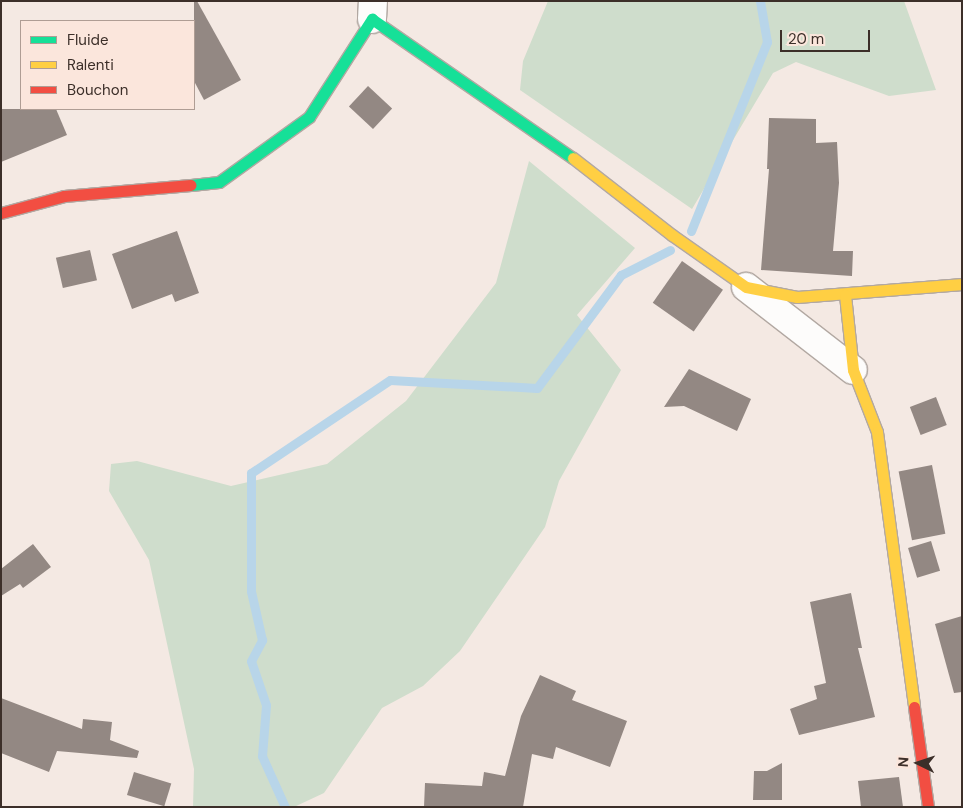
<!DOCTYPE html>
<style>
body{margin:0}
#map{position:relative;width:963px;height:808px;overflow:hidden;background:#f4e9e3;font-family:"DM Sans",sans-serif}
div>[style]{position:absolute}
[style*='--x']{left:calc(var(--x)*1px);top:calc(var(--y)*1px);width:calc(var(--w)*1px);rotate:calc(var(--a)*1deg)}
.green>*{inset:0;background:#cfddcc}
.stream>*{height:9px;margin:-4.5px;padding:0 4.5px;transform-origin:4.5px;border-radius:4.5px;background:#b8d5e9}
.building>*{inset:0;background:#938883;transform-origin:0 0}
.roads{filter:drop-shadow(1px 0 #b2a8a2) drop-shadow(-1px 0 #b2a8a2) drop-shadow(0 1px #b2a8a2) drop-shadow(0 -1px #b2a8a2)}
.street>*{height:28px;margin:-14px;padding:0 14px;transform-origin:14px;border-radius:14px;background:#fdfcfb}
.fast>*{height:11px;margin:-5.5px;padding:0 5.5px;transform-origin:5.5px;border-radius:5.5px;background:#16e098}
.slow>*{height:11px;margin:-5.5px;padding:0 5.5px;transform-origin:5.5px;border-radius:5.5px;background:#ffcf43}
.jam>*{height:11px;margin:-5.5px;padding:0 5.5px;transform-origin:5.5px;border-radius:5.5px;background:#f24e42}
span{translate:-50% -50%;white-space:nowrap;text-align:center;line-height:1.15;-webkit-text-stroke:5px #fbe6dc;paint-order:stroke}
.frame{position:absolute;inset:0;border:2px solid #3c2f29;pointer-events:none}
.legend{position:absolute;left:20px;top:20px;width:175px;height:90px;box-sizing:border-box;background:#fbe6dc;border:1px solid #af9d94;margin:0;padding:6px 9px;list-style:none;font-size:15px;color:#3c2f29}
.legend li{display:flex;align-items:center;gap:10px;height:25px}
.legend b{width:25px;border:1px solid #af9d94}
.north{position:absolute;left:893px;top:738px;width:50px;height:50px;-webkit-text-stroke:4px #fbe6dc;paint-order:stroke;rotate:274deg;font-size:14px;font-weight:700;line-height:20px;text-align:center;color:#3c2f29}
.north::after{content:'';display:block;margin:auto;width:18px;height:22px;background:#3c2f29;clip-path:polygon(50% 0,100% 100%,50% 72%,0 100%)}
.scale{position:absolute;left:780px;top:30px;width:90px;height:22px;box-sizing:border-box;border:2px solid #3c2f29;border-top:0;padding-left:6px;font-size:15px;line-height:18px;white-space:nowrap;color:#3c2f29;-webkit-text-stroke:4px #fbe6dc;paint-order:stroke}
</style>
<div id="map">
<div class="green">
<div style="clip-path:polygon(548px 1px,904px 1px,936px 90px,889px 96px,796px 62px,773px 73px,692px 209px,520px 90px,523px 61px)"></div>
<div style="clip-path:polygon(529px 161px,635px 248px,577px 315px,621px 370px,559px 481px,545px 527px,460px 651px,423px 686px,382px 708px,324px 793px,294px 807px,193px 807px,194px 769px,149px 560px,109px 491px,111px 464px,137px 461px,231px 486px,327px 464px,406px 401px,496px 283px)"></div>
</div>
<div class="stream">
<div style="--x:691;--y:231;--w:204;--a:-68.1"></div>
<div style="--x:767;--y:42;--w:42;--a:-99.7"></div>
<div style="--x:285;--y:807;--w:56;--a:-114.3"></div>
<div style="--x:262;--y:756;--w:51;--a:-85.5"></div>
<div style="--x:266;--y:705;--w:46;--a:-108.8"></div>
<div style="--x:251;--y:661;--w:24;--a:-62"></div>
<div style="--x:262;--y:640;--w:50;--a:-102.7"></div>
<div style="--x:251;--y:591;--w:118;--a:-90"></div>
<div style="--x:251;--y:473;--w:167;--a:-33.8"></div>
<div style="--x:390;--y:380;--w:147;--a:3.1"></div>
<div style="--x:537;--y:388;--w:141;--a:-53.4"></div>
<div style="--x:621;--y:275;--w:55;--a:-27"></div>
</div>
<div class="building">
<div style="clip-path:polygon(194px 1px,197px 1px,241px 80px,204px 100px,194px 81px)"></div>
<div style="left:368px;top:86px;width:33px;height:28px;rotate:43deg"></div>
<div style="clip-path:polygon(1px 109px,56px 109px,67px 135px,1px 162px)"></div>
<div style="clip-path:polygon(769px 118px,816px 119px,816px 143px,837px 142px,839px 183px,833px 251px,853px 251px,852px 276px,761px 270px,769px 169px,767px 169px)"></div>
<div style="clip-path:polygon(177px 231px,199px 293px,175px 302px,172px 294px,132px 309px,112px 254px)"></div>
<div style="left:90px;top:250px;width:31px;height:35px;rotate:77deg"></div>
<div style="left:682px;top:261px;width:50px;height:51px;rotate:35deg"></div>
<div style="clip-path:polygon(689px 369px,751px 399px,737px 431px,684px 406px,664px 407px)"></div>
<div style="left:936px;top:397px;width:30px;height:28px;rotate:69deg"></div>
<div style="left:932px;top:465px;width:70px;height:34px;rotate:79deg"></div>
<div style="left:931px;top:541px;width:31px;height:24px;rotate:73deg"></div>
<div style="clip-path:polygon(33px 544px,51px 567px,23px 588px,20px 584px,1px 596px,1px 569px)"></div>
<div style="clip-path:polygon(851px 593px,862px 648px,858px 648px,875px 717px,799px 735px,790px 709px,817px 699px,814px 686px,826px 683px,810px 602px)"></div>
<div style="clip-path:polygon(962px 616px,962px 692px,954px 693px,935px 624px)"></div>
<div style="clip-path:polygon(540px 675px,576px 691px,572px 700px,627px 721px,610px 767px,556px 747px,553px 759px,532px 754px,523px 807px,424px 807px,425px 783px,482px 786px,484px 772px,505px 776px,521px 716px)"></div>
<div style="clip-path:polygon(1px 698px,82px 729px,83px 719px,112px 722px,110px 740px,139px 751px,137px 758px,57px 751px,49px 772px,1px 753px)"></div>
<div style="clip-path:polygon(782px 763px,782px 800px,753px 800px,754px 771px,767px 771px)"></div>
<div style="left:134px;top:772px;width:39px;height:24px;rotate:17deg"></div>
<div style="clip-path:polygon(899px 777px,903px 807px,861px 807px,858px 781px)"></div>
</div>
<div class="roads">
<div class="street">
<div style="--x:372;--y:19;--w:18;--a:-87"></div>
<div style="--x:746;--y:287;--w:135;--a:37.8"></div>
</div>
<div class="fast">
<div style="--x:191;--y:185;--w:28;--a:-6"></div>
<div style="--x:219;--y:182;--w:111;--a:-35.8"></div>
<div style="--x:309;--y:117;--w:117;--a:-57.3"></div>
<div style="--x:372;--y:19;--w:244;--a:34.7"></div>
</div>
<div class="slow">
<div style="--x:573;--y:158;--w:125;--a:37.9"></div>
<div style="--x:672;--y:235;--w:90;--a:35.1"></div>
<div style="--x:746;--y:287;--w:52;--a:11.1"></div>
<div style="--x:797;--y:297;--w:166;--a:-4.5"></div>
<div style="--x:845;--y:295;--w:75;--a:83.9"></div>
<div style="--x:853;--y:370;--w:66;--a:68.8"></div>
<div style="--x:877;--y:432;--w:277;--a:82.3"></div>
</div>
<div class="jam">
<div style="--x:1;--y:213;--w:65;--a:-15.1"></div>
<div style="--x:64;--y:196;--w:127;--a:-5"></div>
<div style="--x:914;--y:707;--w:101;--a:82"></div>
</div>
</div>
<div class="frame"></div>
<ul class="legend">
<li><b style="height:6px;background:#16e098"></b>Fluide</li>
<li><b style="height:6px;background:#ffcf43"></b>Ralenti</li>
<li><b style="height:6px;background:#f24e42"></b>Bouchon</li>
</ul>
<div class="north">N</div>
<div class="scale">20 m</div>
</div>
